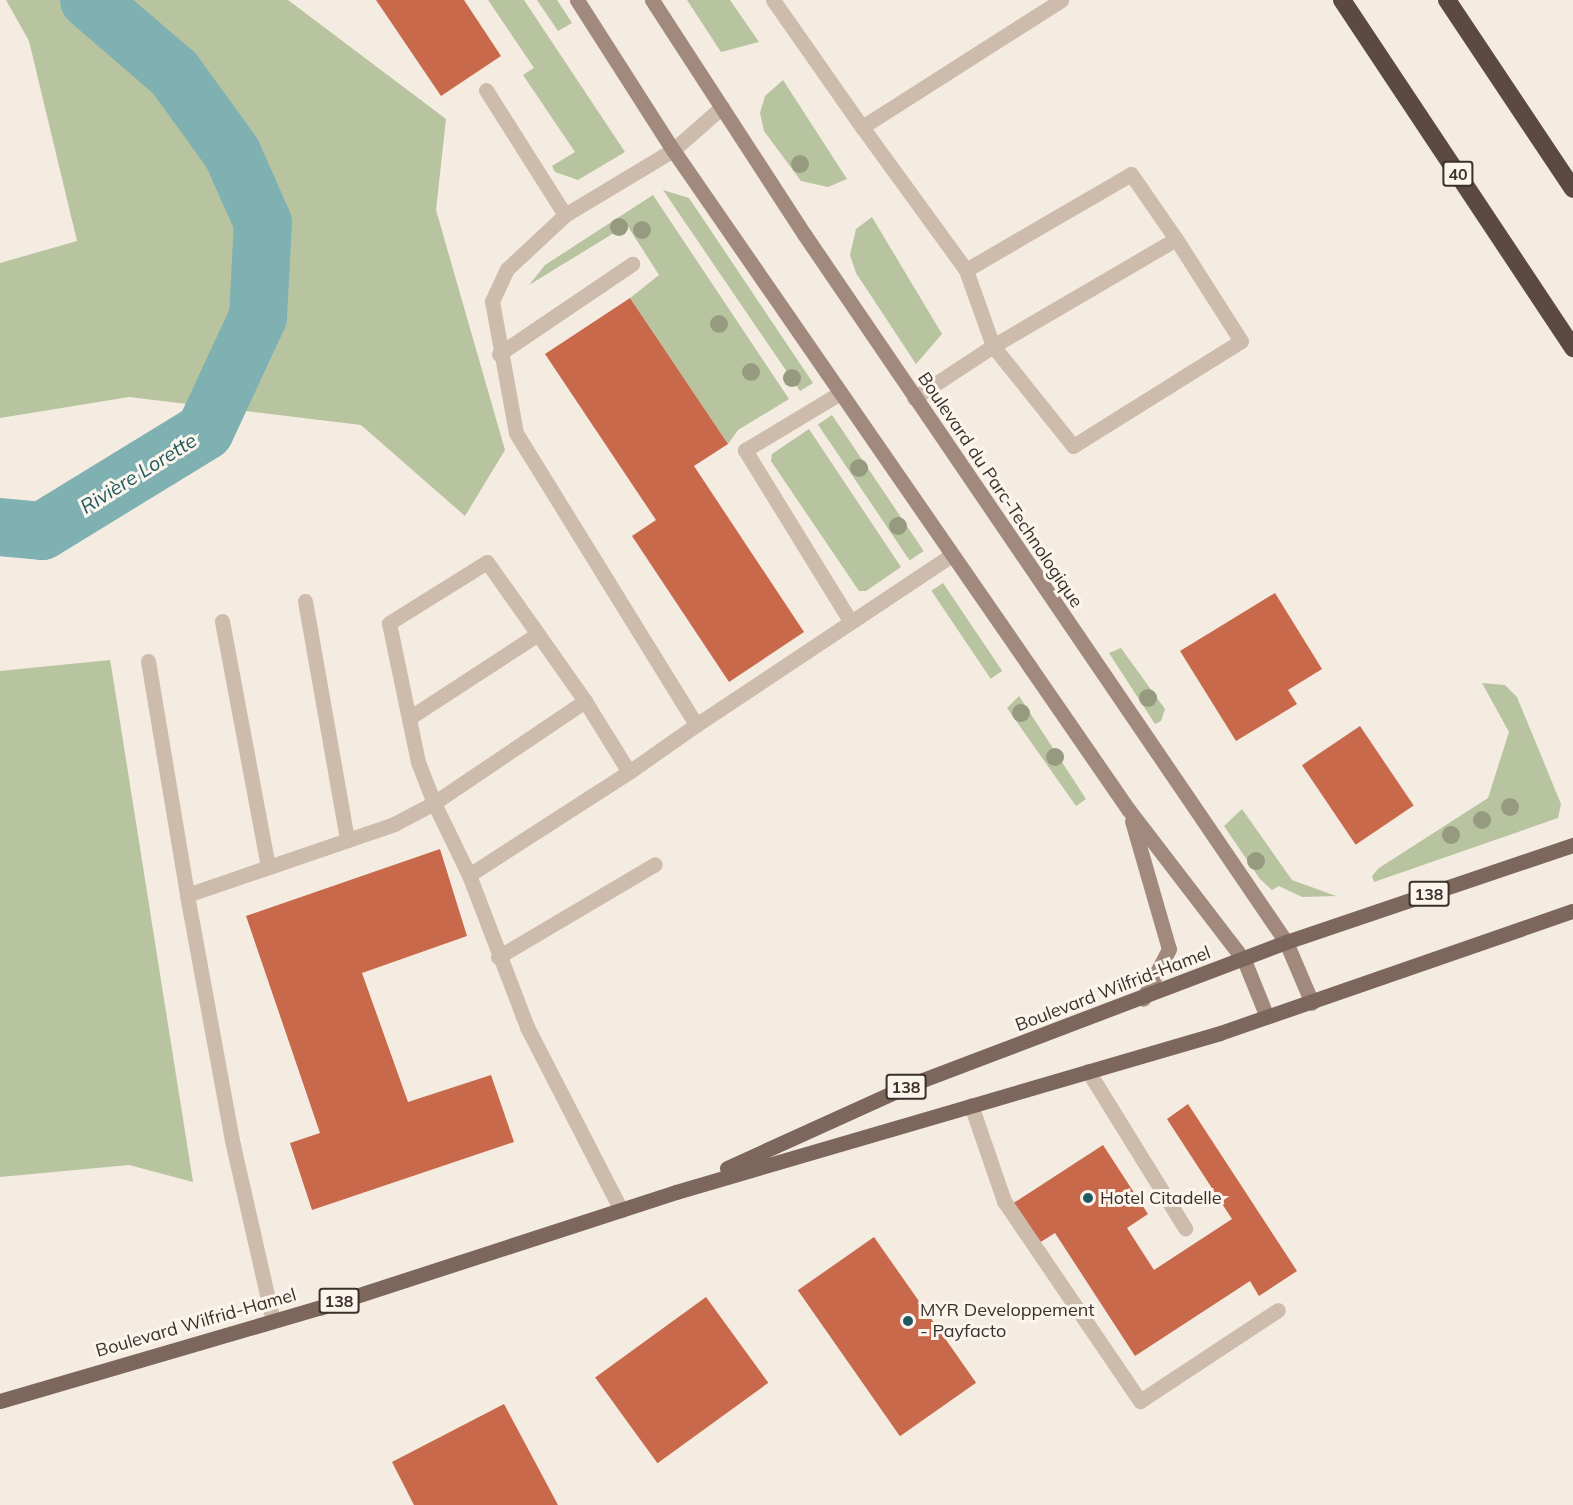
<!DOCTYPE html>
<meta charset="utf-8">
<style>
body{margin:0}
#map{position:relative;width:1573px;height:1505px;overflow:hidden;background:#f4ebe1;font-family:Mulish,sans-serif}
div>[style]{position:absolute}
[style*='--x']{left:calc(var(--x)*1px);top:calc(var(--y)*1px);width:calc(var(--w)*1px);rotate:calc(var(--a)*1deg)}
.green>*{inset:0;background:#b8c4a0;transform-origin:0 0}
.river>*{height:58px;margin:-29px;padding:0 29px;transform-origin:29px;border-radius:29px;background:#7fb0b2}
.building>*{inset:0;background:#c8694b;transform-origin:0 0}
.service>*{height:15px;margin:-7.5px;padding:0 7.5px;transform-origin:7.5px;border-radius:7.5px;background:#cdbbac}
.secondary>*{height:15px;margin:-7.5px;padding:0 7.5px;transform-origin:7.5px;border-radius:7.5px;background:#a18a7d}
.primary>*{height:15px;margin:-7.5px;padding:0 7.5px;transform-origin:7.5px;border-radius:7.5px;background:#7d675c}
.motorway>*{height:18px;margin:-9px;padding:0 9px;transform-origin:9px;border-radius:9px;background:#5c4a42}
.trees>*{width:18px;height:18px;margin:-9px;border-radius:50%;background:#969b7f}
.dots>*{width:16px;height:16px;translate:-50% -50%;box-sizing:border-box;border:3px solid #fbf5ee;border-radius:50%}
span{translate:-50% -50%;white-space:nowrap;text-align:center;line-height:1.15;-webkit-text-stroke:6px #fbf5ee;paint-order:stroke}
.shield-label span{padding:2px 4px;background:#fbf5ee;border:2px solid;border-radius:4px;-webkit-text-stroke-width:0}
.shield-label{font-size:16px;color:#3b302b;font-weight:700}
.street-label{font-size:18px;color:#3b302b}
.poi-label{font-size:18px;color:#3b302b}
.left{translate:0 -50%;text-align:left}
.water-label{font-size:20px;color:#1f5a5e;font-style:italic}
</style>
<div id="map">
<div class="green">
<div style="clip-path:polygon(6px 0,288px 0,446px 119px,436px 210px,505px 450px,465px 516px,361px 425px,129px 397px,0 418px,0 263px,77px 241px,29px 41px)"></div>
<div style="clip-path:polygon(488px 0,524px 0,625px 152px,578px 180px,555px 172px,552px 166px,575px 152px,523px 75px,534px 68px)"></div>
<div style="clip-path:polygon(537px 0,557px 0,572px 23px,558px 31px)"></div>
<div style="clip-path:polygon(687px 0,730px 0,759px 42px,721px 52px)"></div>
<div style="clip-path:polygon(783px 80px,847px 179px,828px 187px,801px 181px,764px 131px,760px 113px,765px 96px)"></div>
<div style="clip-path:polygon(663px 190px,689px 198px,813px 383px,800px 391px)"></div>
<div style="clip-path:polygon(653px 195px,789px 399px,738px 430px,728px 444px,630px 298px,659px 275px,627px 225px,529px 285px,545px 265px)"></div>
<div style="clip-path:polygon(872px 217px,942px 334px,916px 364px,856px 273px,850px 255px,856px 229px)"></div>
<div style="left:832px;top:415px;width:164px;height:17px;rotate:56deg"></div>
<div style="clip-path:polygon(809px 429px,901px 567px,866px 591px,859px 591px,771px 461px,772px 454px)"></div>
<div style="left:943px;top:583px;width:106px;height:14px;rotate:56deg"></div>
<div style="clip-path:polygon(1121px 648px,1165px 709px,1161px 721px,1155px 724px,1109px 653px)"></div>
<div style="clip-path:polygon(110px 660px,111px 665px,193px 1182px,129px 1165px,0 1177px,0 671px)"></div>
<div style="clip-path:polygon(1482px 683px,1505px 685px,1517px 697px,1561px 804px,1558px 818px,1374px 882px,1372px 876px,1379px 868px,1488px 798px,1509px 732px)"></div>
<div style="clip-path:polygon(1019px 696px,1086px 799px,1076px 806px,1007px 708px)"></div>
<div style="clip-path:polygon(1242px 809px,1292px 880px,1336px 896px,1302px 897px,1279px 886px,1272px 890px,1260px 879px,1224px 826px)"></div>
</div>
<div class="river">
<div style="--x:0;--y:527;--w:42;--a:5.4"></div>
<div style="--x:42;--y:531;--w:191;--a:-31.5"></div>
<div style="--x:205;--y:431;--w:126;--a:-65.1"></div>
<div style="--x:258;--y:317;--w:94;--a:-87"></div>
<div style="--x:263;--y:223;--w:77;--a:-113.9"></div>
<div style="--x:232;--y:153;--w:99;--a:-125.9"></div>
<div style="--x:174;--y:73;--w:112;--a:-139.3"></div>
</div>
<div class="building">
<div style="clip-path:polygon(376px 0,464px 0,501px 56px,441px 96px)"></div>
<div style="clip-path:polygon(630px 298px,728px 444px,694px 466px,804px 632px,729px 682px,632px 536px,656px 520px,545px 354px)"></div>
<div style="clip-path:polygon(1275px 593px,1322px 669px,1288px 690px,1297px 704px,1236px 741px,1180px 651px)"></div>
<div style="left:1360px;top:726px;width:96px;height:70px;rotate:56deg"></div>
<div style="clip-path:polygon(440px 849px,467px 936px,362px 973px,408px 1102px,491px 1075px,514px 1142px,312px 1210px,290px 1143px,320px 1133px,246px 916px)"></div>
<div style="clip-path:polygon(1188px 1104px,1297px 1271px,1259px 1296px,1250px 1281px,1135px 1356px,1055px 1233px,1039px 1243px,1012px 1204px,1103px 1145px,1148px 1214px,1127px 1228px,1154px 1270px,1232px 1219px,1167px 1119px)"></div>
<div style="left:874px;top:1237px;width:178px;height:93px;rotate:55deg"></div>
<div style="left:706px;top:1297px;width:106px;height:137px;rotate:54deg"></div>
<div style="clip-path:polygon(504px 1404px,558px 1505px,414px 1505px,392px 1462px)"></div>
</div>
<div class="service">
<div style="--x:773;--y:0;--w:155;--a:55"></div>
<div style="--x:486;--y:90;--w:148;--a:57.7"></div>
<div style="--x:722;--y:107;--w:65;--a:138.7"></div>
<div style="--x:673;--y:150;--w:126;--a:149"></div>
<div style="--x:565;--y:215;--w:79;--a:137"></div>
<div style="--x:507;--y:269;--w:35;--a:115"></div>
<div style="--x:492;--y:301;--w:134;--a:79.7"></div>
<div style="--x:516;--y:433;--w:343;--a:58.3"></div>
<div style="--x:696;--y:725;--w:307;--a:-33.6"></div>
<div style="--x:966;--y:270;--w:191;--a:-30.2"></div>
<div style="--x:1131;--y:174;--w:79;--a:55.3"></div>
<div style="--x:1176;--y:239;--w:212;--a:149.7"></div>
<div style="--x:993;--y:346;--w:81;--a:-109.6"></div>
<div style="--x:966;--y:270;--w:177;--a:-126"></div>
<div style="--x:862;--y:127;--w:236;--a:-32.5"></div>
<div style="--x:499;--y:354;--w:161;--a:-34.1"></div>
<div style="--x:840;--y:393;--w:111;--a:149"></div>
<div style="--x:745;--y:450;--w:202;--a:58.4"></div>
<div style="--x:914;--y:398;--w:95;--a:-33.4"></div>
<div style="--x:993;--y:346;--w:128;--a:51.3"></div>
<div style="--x:1073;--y:446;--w:198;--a:-32"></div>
<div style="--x:1241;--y:341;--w:121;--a:-122.5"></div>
<div style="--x:305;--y:601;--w:243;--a:80"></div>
<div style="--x:222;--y:621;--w:250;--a:79.4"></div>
<div style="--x:148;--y:661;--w:237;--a:80.5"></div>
<div style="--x:187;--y:895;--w:219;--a:-18.9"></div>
<div style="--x:394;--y:824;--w:45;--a:-27.7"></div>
<div style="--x:434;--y:803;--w:44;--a:-111.3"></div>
<div style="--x:418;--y:762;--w:142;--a:-101.8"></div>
<div style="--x:389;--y:623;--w:115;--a:-31.9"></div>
<div style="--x:487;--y:562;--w:170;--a:54.8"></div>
<div style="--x:409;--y:718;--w:154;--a:-33.1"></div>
<div style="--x:629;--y:772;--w:84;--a:-121.8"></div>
<div style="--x:585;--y:701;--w:182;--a:146"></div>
<div style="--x:434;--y:803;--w:80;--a:64.1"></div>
<div style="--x:469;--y:875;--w:190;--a:-32.8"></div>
<div style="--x:629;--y:772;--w:82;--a:-35"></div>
<div style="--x:469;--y:875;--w:163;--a:69.1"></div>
<div style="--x:527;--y:1027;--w:206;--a:62.8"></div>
<div style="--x:187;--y:895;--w:254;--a:79.6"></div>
<div style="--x:233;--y:1145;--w:180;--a:77.2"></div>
<div style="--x:498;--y:957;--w:182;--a:-30.6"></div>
<div style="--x:1088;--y:1071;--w:185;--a:58.3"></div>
<div style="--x:971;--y:1105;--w:102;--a:71"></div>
<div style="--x:1004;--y:1201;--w:242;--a:55.8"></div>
<div style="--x:1140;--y:1401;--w:165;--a:-33.4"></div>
</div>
<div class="secondary">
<div style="--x:577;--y:0;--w:178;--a:57.4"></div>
<div style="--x:673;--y:150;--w:628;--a:55.37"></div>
<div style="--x:1030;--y:667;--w:173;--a:55.4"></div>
<div style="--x:1128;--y:809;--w:190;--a:52.5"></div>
<div style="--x:1244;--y:960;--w:61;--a:68"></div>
<div style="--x:652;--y:0;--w:279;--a:57"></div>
<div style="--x:804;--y:234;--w:856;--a:55.75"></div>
<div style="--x:1286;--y:942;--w:66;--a:66.9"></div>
<div style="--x:1132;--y:821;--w:133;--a:73.9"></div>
<div style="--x:1169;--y:949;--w:56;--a:117.5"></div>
</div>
<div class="primary">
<div style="--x:727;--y:1168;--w:203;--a:-24.4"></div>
<div style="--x:912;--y:1084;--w:400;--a:-20.8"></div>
<div style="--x:1286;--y:942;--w:303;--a:-18.7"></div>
<div style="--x:0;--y:1401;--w:332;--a:-16.3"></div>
<div style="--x:319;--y:1308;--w:375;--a:-18"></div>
<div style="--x:676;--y:1192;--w:567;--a:-16.29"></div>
<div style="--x:1220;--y:1033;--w:373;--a:-19.1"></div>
</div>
<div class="motorway">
<div style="--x:1342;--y:0;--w:418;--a:56.4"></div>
<div style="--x:1447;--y:0;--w:227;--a:56.3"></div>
</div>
<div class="trees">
<div style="left:800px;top:164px"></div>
<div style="left:619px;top:227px"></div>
<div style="left:642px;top:230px"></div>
<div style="left:719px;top:324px"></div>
<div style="left:751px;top:372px"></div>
<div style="left:792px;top:378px"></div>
<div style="left:859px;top:468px"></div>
<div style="left:898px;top:526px"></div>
<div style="left:1148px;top:698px"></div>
<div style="left:1021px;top:713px"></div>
<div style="left:1055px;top:757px"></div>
<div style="left:1510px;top:807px"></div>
<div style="left:1482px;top:820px"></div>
<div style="left:1451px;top:835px"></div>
<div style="left:1256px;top:861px"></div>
</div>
<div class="dots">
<div style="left:1088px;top:1198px;background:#1f5a5e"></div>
<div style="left:908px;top:1321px;background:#1f5a5e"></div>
</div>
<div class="shield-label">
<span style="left:1458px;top:174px">40</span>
<span style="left:1429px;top:894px">138</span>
<span style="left:906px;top:1087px">138</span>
<span style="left:339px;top:1301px">138</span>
</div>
<div class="street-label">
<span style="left:1000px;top:490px;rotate:56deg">Boulevard du Parc-Technologique</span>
<span style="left:1113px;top:989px;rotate:-21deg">Boulevard Wilfrid-Hamel</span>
<span style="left:196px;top:1323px;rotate:-16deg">Boulevard Wilfrid-Hamel</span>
</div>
<div class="poi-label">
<span class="left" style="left:1100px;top:1198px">Hotel Citadelle</span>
<span class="left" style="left:920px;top:1321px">MYR Developpement<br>- Payfacto</span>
</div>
<div class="water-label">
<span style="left:138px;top:473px;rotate:-32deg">Rivière Lorette</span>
</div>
</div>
